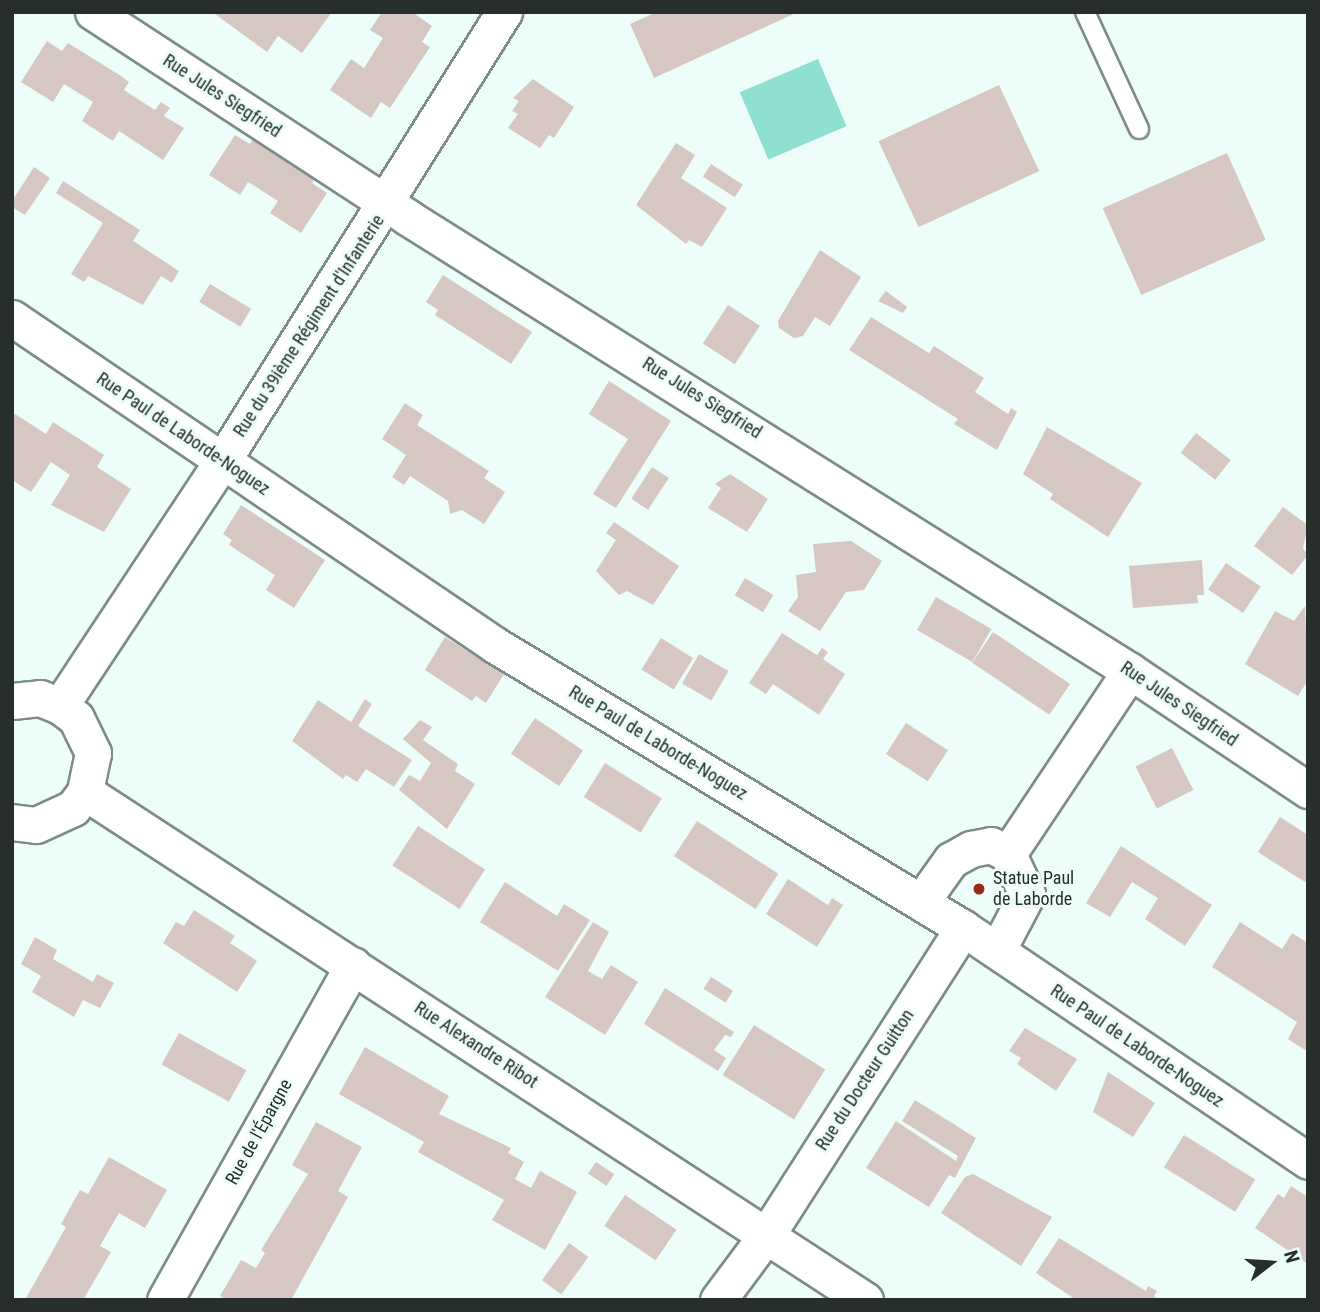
<!DOCTYPE html>
<meta charset="utf-8">
<style>
body{margin:0}
#map{position:relative;width:1320px;height:1312px;overflow:hidden;background:#edfdfa;font-family:"Roboto Condensed",sans-serif}
div>[style]{position:absolute}
[style*='--x']{left:calc(var(--x)*1px);top:calc(var(--y)*1px);width:calc(var(--w)*1px);rotate:calc(var(--a)*1deg)}
.green>*{inset:0;background:#8fe0d1;transform-origin:0 0}
.building>*{inset:0;background:#d6c7c3;transform-origin:0 0}
.roads{filter:drop-shadow(2px 0 #7d8c89) drop-shadow(-2px 0 #7d8c89) drop-shadow(0 2px #7d8c89) drop-shadow(0 -2px #7d8c89)}
.lane>*{height:18px;margin:-9px;padding:0 9px;transform-origin:9px;border-radius:9px;background:#fff}
.street>*{height:35px;margin:-17.5px;padding:0 17.5px;transform-origin:17.5px;border-radius:17.5px;background:#fff}
.dots>*{width:19px;height:19px;translate:-50% -50%;box-sizing:border-box;border:4px solid #edfdfa;border-radius:50%}
span{translate:-50% -50%;white-space:nowrap;text-align:center;line-height:1.15;-webkit-text-stroke:6px #edfdfa;paint-order:stroke}
.street-label{font-size:18px;color:#272e2c}
.poi-label{font-size:18px;color:#272e2c}
.left{translate:0 -50%;text-align:left}
.frame{position:absolute;inset:0;border:14px solid #272e2c;pointer-events:none}
.north{position:absolute;left:1236px;top:1228px;width:70px;height:70px;-webkit-text-stroke:5px #edfdfa;paint-order:stroke;rotate:73deg;font-size:19px;font-weight:700;line-height:28px;text-align:center;color:#272e2c}
.north::after{content:'';display:block;margin:auto;width:24px;height:32px;background:#272e2c;clip-path:polygon(50% 0,100% 100%,50% 72%,0 100%)}
</style>
<div id="map">
<div class="green">
<div style="left:818px;top:59px;width:73px;height:85px;rotate:67deg"></div>
</div>
<div class="building">
<div style="clip-path:polygon(332px 12px,302px 53px,278px 36px,267px 52px,215px 14px)"></div>
<div style="clip-path:polygon(382px 12px,412px 12px,432px 26px,422px 42px,430px 47px,390px 108px,381px 102px,371px 118px,330px 90px,351px 59px,364px 68px,383px 38px,370px 30px)"></div>
<div style="clip-path:polygon(657px 12px,798px 12px,654px 78px,630px 24px)"></div>
<div style="clip-path:polygon(47px 41px,62px 51px,68px 43px,121px 76px,129px 82px,124px 90px,155px 110px,161px 102px,170px 108px,164px 116px,184px 128px,163px 160px,119px 131px,113px 141px,82px 121px,93px 102px,64px 84px,53px 102px,21px 82px)"></div>
<div style="clip-path:polygon(533px 79px,574px 107px,554px 138px,549px 135px,540px 148px,508px 128px,518px 114px,512px 111px,519px 101px,513px 98px)"></div>
<div style="left:999px;top:85px;width:95px;height:133px;rotate:65deg"></div>
<div style="clip-path:polygon(235px 135px,250px 144px,255px 136px,317px 175px,312px 183px,327px 193px,301px 233px,270px 213px,278px 201px,248px 182px,240px 195px,209px 175px)"></div>
<div style="clip-path:polygon(676px 143px,695px 155px,681px 178px,727px 208px,702px 247px,689px 240px,686px 244px,636px 205px)"></div>
<div style="left:1227px;top:153px;width:95px;height:136px;rotate:66deg"></div>
<div style="left:711px;top:164px;width:38px;height:15px;rotate:33deg"></div>
<div style="clip-path:polygon(34px 167px,50px 178px,25px 215px,12px 207px,12px 201px)"></div>
<div style="clip-path:polygon(63px 181px,140px 230px,133px 241px,179px 271px,172px 283px,161px 276px,143px 305px,88px 276px,84px 282px,71px 274px,103px 223px,56px 193px)"></div>
<div style="clip-path:polygon(820px 250px,861px 277px,830px 326px,815px 317px,803px 336px,794px 338px,779px 328px,778px 321px)"></div>
<div style="clip-path:polygon(443px 275px,532px 332px,511px 364px,435px 315px,438px 310px,426px 302px)"></div>
<div style="left:210px;top:284px;width:48px;height:21px;rotate:31deg"></div>
<div style="clip-path:polygon(886px 291px,907px 307px,903px 313px,878px 301px)"></div>
<div style="left:728px;top:305px;width:38px;height:46px;rotate:33deg"></div>
<div style="clip-path:polygon(871px 317px,929px 353px,934px 346px,984px 378px,975px 392px,1008px 414px,1011px 408px,1017px 412px,997px 450px,954px 424px,958px 419px,849px 350px)"></div>
<div style="clip-path:polygon(609px 381px,671px 421px,616px 508px,593px 494px,628px 439px,589px 414px)"></div>
<div style="clip-path:polygon(405px 403px,423px 415px,417px 425px,489px 471px,484px 478px,505px 492px,484px 524px,462px 510px,450px 514px,448px 501px,410px 476px,404px 485px,392px 477px,406px 455px,382px 439px)"></div>
<div style="clip-path:polygon(12px 412px,46px 434px,53px 422px,104px 455px,97px 467px,131px 489px,104px 532px,51px 505px,70px 475px,51px 462px,31px 492px,12px 480px)"></div>
<div style="clip-path:polygon(1047px 427px,1142px 483px,1108px 537px,1050px 499px,1053px 494px,1023px 474px)"></div>
<div style="left:1196px;top:433px;width:44px;height:25px;rotate:38deg"></div>
<div style="left:652px;top:467px;width:20px;height:38px;rotate:33deg"></div>
<div style="clip-path:polygon(730px 474px,768px 499px,747px 532px,708px 508px,721px 488px,715px 484px)"></div>
<div style="clip-path:polygon(241px 505px,325px 560px,294px 608px,266px 590px,275px 575px,229px 545px,232px 540px,223px 534px)"></div>
<div style="clip-path:polygon(1283px 507px,1308px 525px,1303px 548px,1308px 555px,1292px 575px,1254px 546px)"></div>
<div style="clip-path:polygon(614px 522px,679px 566px,653px 605px,627px 591px,619px 595px,596px 571px,616px 540px,606px 533px)"></div>
<div style="clip-path:polygon(851px 541px,882px 561px,864px 590px,846px 592px,820px 631px,788px 611px,798px 597px,796px 575px,816px 572px,813px 544px)"></div>
<div style="clip-path:polygon(1202px 560px,1204px 595px,1197px 595px,1198px 603px,1133px 608px,1129px 566px)"></div>
<div style="left:1226px;top:563px;width:42px;height:32px;rotate:34deg"></div>
<div style="left:745px;top:578px;width:33px;height:20px;rotate:31deg"></div>
<div style="left:936px;top:597px;width:64px;height:38px;rotate:30deg"></div>
<div style="clip-path:polygon(1305px 606px,1308px 680px,1298px 696px,1245px 664px,1275px 611px,1294px 621px)"></div>
<div style="left:993px;top:632px;width:93px;height:37px;rotate:34deg"></div>
<div style="clip-path:polygon(782px 633px,817px 655px,822px 648px,828px 652px,823px 659px,845px 674px,819px 715px,773px 684px,766px 694px,749px 683px)"></div>
<div style="clip-path:polygon(445px 637px,504px 674px,486px 703px,476px 696px,472px 701px,425px 670px)"></div>
<div style="left:661px;top:638px;width:38px;height:37px;rotate:32deg"></div>
<div style="left:699px;top:654px;width:34px;height:34px;rotate:30deg"></div>
<div style="clip-path:polygon(365px 699px,372px 704px,358px 726px,412px 760px,394px 787px,366px 769px,357px 782px,346px 775px,343px 779px,292px 741px,318px 700px,351px 722px)"></div>
<div style="left:535px;top:718px;width:58px;height:43px;rotate:34deg"></div>
<div style="clip-path:polygon(420px 720px,432px 727px,423px 740px,458px 764px,455px 771px,475px 784px,447px 829px,399px 790px,409px 775px,420px 781px,431px 763px,403px 739px)"></div>
<div style="left:906px;top:723px;width:50px;height:37px;rotate:33deg"></div>
<div style="left:1172px;top:748px;width:47px;height:41px;rotate:63deg"></div>
<div style="left:605px;top:763px;width:67px;height:40px;rotate:32deg"></div>
<div style="clip-path:polygon(1280px 817px,1308px 835px,1308px 884px,1258px 852px)"></div>
<div style="left:697px;top:821px;width:97px;height:42px;rotate:33deg"></div>
<div style="left:418px;top:826px;width:80px;height:47px;rotate:33deg"></div>
<div style="clip-path:polygon(1121px 846px,1212px 905px,1185px 946px,1145px 919px,1158px 898px,1132px 882px,1110px 917px,1086px 903px)"></div>
<div style="clip-path:polygon(788px 879px,828px 905px,832px 898px,843px 905px,817px 947px,766px 914px)"></div>
<div style="clip-path:polygon(505px 882px,557px 916px,564px 904px,590px 920px,558px 971px,480px 922px)"></div>
<div style="clip-path:polygon(194px 910px,235px 936px,230px 943px,257px 961px,237px 992px,163px 943px,176px 922px,184px 926px)"></div>
<div style="clip-path:polygon(593px 922px,609px 932px,588px 971px,602px 979px,611px 965px,638px 982px,605px 1035px,545px 997px)"></div>
<div style="clip-path:polygon(1240px 922px,1282px 949px,1292px 933px,1308px 943px,1308px 1052px,1288px 1039px,1297px 1022px,1212px 967px)"></div>
<div style="clip-path:polygon(35px 937px,57px 950px,53px 959px,93px 982px,97px 974px,114px 983px,100px 1008px,83px 1000px,74px 1017px,32px 992px,41px 976px,21px 964px)"></div>
<div style="left:711px;top:977px;width:26px;height:14px;rotate:32deg"></div>
<div style="clip-path:polygon(665px 988px,734px 1032px,731px 1037px,725px 1035px,714px 1050px,726px 1058px,718px 1071px,644px 1024px)"></div>
<div style="left:754px;top:1025px;width:84px;height:59px;rotate:32deg"></div>
<div style="clip-path:polygon(1025px 1028px,1077px 1059px,1056px 1091px,1017px 1064px,1021px 1058px,1009px 1051px)"></div>
<div style="left:179px;top:1033px;width:77px;height:36px;rotate:29deg"></div>
<div style="clip-path:polygon(365px 1047px,449px 1096px,439px 1114px,511px 1148px,508px 1153px,524px 1162px,515px 1179px,531px 1188px,540px 1171px,577px 1192px,545px 1250px,492px 1220px,504px 1200px,418px 1152px,424px 1142px,339px 1094px)"></div>
<div style="clip-path:polygon(1108px 1072px,1155px 1103px,1133px 1137px,1093px 1112px)"></div>
<div style="clip-path:polygon(915px 1100px,976px 1138px,955px 1178px,949px 1175px,929px 1207px,866px 1168px,896px 1121px,956px 1161px,958px 1156px,902px 1121px)"></div>
<div style="clip-path:polygon(316px 1122px,362px 1147px,338px 1191px,348px 1197px,291px 1300px,227px 1300px,220px 1296px,241px 1260px,256px 1268px,265px 1253px,261px 1250px,308px 1174px,292px 1165px)"></div>
<div style="left:1184px;top:1135px;width:84px;height:38px;rotate:32deg"></div>
<div style="clip-path:polygon(109px 1157px,167px 1190px,145px 1228px,119px 1213px,100px 1246px,111px 1252px,83px 1300px,25px 1300px,66px 1227px,61px 1224px,80px 1190px,88px 1194px)"></div>
<div style="left:596px;top:1162px;width:22px;height:14px;rotate:34deg"></div>
<div style="clip-path:polygon(973px 1174px,1052px 1217px,1021px 1266px,941px 1213px,965px 1177px)"></div>
<div style="clip-path:polygon(1291px 1186px,1308px 1197px,1308px 1264px,1255px 1228px,1278px 1194px,1284px 1198px)"></div>
<div style="left:625px;top:1195px;width:62px;height:37px;rotate:34deg"></div>
<div style="clip-path:polygon(1059px 1238px,1146px 1291px,1148px 1286px,1157px 1291px,1154px 1296px,1159px 1300px,1076px 1300px,1036px 1273px)"></div>
<div style="left:569px;top:1243px;width:24px;height:46px;rotate:36deg"></div>
</div>
<div class="roads">
<div class="lane">
<div style="--x:1085;--y:12;--w:129;--a:65.2"></div>
</div>
<div class="street">
<div style="--x:93;--y:12;--w:375;--a:33.1"></div>
<div style="--x:407;--y:217;--w:854;--a:32.13"></div>
<div style="--x:1130;--y:671;--w:214;--a:33.8"></div>
<div style="--x:12;--y:318;--w:583;--a:34.1"></div>
<div style="--x:495;--y:645;--w:547;--a:31.16"></div>
<div style="--x:963;--y:928;--w:416;--a:34"></div>
<div style="--x:12;--y:701;--w:28;--a:-6"></div>
<div style="--x:40;--y:698;--w:22;--a:22"></div>
<div style="--x:60;--y:706;--w:20;--a:37"></div>
<div style="--x:76;--y:718;--w:39;--a:64"></div>
<div style="--x:93;--y:753;--w:40;--a:102"></div>
<div style="--x:85;--y:792;--w:20;--a:127"></div>
<div style="--x:73;--y:808;--w:41;--a:155.3"></div>
<div style="--x:36;--y:825;--w:24;--a:-173"></div>
<div style="--x:60;--y:706;--w:295;--a:-56.5"></div>
<div style="--x:223;--y:460;--w:529;--a:-57.9"></div>
<div style="--x:85;--y:792;--w:931;--a:33.08"></div>
<div style="--x:1008;--y:854;--w:220;--a:-56.3"></div>
<div style="--x:921;--y:902;--w:52;--a:-54.5"></div>
<div style="--x:951;--y:860;--w:23;--a:-29"></div>
<div style="--x:971;--y:849;--w:20;--a:-11"></div>
<div style="--x:991;--y:845;--w:19;--a:28"></div>
<div style="--x:1008;--y:854;--w:44;--a:64.6"></div>
<div style="--x:1027;--y:894;--w:64;--a:117.8"></div>
<div style="--x:165;--y:1300;--w:384;--a:-60.7"></div>
<div style="--x:718;--y:1300;--w:84;--a:-53.3"></div>
<div style="--x:768;--y:1233;--w:362;--a:-57.4"></div>
</div>
</div>
<div class="dots">
<div style="left:979px;top:889px;background:#962c1a"></div>
</div>
<div class="street-label">
<span style="left:222px;top:96px;rotate:33deg">Rue Jules Siegfried</span>
<span style="left:309px;top:326px;rotate:-57deg">Rue du 39ième Régiment d'Infanterie</span>
<span style="left:702px;top:398px;rotate:32deg">Rue Jules Siegfried</span>
<span style="left:183px;top:434px;rotate:34deg">Rue Paul de Laborde-Noguez</span>
<span style="left:1179px;top:704px;rotate:34deg">Rue Jules Siegfried</span>
<span style="left:658px;top:743px;rotate:31deg">Rue Paul de Laborde-Noguez</span>
<span style="left:476px;top:1045px;rotate:33deg">Rue Alexandre Ribot</span>
<span style="left:1137px;top:1046px;rotate:34deg">Rue Paul de Laborde-Noguez</span>
<span style="left:865px;top:1080px;rotate:-57deg">Rue du Docteur Guitton</span>
<span style="left:259px;top:1132px;rotate:-61deg">Rue de l'Épargne</span>
</div>
<div class="poi-label">
<span class="left" style="left:993px;top:889px">Statue Paul<br>de Laborde</span>
</div>
<div class="frame"></div>
<div class="north">N</div>
</div>
